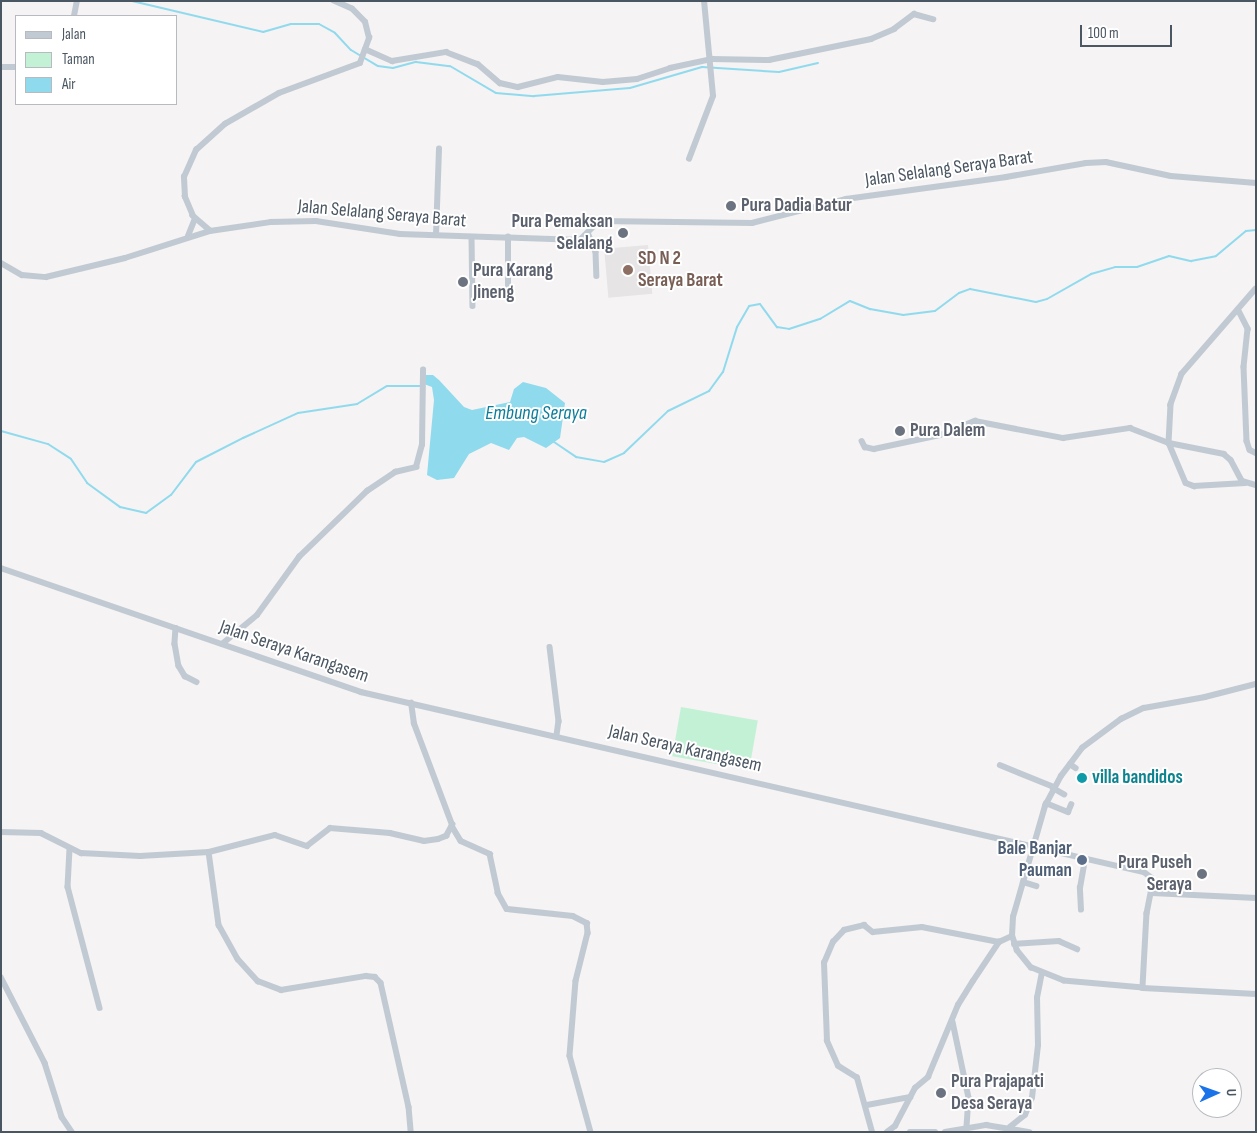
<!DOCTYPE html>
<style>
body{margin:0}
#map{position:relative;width:1257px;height:1133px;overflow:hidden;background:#f5f3f3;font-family:"Sofia Sans Condensed",sans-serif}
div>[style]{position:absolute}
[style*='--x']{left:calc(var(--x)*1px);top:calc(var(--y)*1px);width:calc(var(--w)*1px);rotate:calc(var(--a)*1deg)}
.education>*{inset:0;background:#e6e4e5;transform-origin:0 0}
.green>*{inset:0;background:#c3f1d5;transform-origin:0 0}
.water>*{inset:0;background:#90daee}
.stream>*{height:2px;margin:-1px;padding:0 1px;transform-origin:1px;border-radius:1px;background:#90daee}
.minor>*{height:5.5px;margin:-2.75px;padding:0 2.75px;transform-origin:2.75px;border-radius:2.75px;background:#c1cad2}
.dots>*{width:14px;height:14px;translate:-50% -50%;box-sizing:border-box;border:2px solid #fff;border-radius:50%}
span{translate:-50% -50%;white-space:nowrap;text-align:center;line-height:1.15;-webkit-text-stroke:4px #fff;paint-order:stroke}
.street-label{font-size:19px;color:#4a5661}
.worship-label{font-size:19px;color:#5b616d;font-weight:700}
.left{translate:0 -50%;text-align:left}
.right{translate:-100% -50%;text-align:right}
.education-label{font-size:19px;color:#785e54;font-weight:700}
.culture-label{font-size:19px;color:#0d838f;font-weight:700}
.service-label{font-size:19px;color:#4e5e75;font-weight:700}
.water-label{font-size:20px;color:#0c7c9b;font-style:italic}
.frame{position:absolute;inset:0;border:2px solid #4a5661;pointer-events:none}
.legend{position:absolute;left:15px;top:15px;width:162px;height:90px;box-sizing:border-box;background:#fff;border:1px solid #b7bbc0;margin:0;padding:6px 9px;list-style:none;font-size:15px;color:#4a5661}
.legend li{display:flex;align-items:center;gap:10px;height:25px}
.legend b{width:25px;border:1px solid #b7bbc0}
.north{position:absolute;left:1192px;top:1068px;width:50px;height:50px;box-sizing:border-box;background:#fff;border:1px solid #b7bbc0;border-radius:50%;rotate:88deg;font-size:14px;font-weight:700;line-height:20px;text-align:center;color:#4a5661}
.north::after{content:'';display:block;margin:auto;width:18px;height:22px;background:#1a73e8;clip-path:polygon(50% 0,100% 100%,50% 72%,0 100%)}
.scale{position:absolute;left:1080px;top:25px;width:92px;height:22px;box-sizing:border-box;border:2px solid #4a5661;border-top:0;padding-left:6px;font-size:15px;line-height:18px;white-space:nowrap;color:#4a5661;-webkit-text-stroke:4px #fff;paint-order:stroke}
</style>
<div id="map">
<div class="education">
<div style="left:648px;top:245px;width:49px;height:44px;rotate:85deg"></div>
</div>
<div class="green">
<div style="left:681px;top:707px;width:78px;height:50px;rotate:10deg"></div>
</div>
<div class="water">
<div style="clip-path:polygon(424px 375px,433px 375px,439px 380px,464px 407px,472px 410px,510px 402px,514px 389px,523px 382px,546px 388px,565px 403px,560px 438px,546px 448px,524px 437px,517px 438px,509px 450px,491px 443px,469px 454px,454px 478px,437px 480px,427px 475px,434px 400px,432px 387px,424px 384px)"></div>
</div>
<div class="stream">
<div style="--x:132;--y:1;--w:135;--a:13.3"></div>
<div style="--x:263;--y:32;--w:29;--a:-16"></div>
<div style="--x:291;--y:24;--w:28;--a:0"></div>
<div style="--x:319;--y:24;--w:18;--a:29"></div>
<div style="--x:335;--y:33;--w:23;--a:47"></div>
<div style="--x:351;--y:50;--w:31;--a:31"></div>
<div style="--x:378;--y:66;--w:15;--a:8"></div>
<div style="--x:393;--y:68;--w:24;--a:-15"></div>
<div style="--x:416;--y:62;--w:34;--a:7"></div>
<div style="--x:450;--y:66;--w:53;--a:30.4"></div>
<div style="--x:496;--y:93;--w:38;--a:5"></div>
<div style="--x:534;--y:96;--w:96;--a:-4.8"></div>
<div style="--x:630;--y:88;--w:75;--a:-16.3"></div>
<div style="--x:702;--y:67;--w:77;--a:3.7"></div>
<div style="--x:779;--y:72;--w:40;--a:-13"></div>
<div style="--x:1;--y:431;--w:49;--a:15.5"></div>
<div style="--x:48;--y:444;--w:27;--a:33"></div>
<div style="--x:71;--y:459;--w:29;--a:56"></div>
<div style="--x:87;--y:483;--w:41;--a:36"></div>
<div style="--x:120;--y:507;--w:27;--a:13"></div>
<div style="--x:146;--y:513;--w:31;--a:-36"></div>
<div style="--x:171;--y:495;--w:41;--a:-52.9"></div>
<div style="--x:196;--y:462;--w:53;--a:-27.1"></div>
<div style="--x:243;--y:438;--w:60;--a:-24.4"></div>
<div style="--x:298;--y:413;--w:60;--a:-8.7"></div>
<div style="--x:357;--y:404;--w:35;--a:-31"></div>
<div style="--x:387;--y:386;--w:35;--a:0"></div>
<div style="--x:554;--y:442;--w:27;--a:34"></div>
<div style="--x:576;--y:457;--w:28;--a:10"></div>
<div style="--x:604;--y:462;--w:22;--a:-24"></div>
<div style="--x:624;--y:453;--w:61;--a:-43.7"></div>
<div style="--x:668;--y:411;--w:46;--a:-26"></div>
<div style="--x:709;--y:391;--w:24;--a:-54"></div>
<div style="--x:723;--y:372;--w:47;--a:-72.7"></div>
<div style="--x:737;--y:327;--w:24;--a:-60"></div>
<div style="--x:749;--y:306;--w:11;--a:-10"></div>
<div style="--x:760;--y:304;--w:29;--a:54"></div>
<div style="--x:777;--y:327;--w:12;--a:9"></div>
<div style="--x:789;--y:329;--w:33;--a:-18"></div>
<div style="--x:820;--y:319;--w:35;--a:-31"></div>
<div style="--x:850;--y:301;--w:22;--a:22"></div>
<div style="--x:870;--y:309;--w:34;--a:10"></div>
<div style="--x:903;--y:315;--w:32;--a:-7"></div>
<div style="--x:935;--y:311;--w:30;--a:-37"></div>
<div style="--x:959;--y:293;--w:12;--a:-20"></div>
<div style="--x:970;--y:289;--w:67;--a:11.1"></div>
<div style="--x:1036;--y:302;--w:11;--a:-15"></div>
<div style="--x:1047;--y:299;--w:51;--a:-29.6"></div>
<div style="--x:1091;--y:274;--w:25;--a:-16"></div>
<div style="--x:1115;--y:267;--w:22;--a:0"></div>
<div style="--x:1137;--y:267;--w:34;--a:-19"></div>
<div style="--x:1169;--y:256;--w:23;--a:13"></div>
<div style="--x:1191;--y:261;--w:25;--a:-11"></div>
<div style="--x:1216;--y:256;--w:39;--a:-40"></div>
<div style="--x:1246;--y:231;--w:10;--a:-6"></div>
</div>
<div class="minor">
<div style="--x:74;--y:16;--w:15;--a:-79"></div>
<div style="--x:365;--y:49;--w:30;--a:24"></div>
<div style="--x:392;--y:61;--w:55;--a:-9.5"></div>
<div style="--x:446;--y:52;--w:34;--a:21"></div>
<div style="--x:478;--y:64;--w:29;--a:41"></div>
<div style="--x:500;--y:83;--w:18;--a:13"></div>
<div style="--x:518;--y:87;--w:41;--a:-14"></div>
<div style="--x:558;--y:77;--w:45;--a:6.3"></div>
<div style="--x:603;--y:82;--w:34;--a:-5"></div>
<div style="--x:637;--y:79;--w:35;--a:-18"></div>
<div style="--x:670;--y:68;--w:43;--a:-12.1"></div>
<div style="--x:712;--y:59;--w:57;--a:1"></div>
<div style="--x:769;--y:60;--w:104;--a:-11.6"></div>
<div style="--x:871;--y:39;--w:25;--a:-23"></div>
<div style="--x:894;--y:29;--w:25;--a:-37"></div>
<div style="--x:914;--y:14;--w:20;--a:15"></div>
<div style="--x:1;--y:67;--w:15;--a:0"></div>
<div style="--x:689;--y:159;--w:67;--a:-69.1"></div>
<div style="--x:713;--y:96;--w:95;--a:-95.4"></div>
<div style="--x:210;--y:231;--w:23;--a:-139"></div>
<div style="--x:193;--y:216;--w:21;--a:-113"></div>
<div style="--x:185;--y:197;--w:20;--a:-93"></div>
<div style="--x:184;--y:177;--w:30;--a:-66"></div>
<div style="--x:196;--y:150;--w:39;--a:-42"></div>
<div style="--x:225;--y:124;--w:62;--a:-29.9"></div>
<div style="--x:279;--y:93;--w:86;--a:-20.3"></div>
<div style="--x:360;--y:63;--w:27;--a:-70"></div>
<div style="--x:369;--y:38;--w:16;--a:-104"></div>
<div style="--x:365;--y:22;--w:18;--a:-135"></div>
<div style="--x:352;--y:9;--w:20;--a:-156"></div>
<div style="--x:436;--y:235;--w:86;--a:-88"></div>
<div style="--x:589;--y:235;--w:18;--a:68"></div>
<div style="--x:596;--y:252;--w:24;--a:88"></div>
<div style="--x:188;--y:236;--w:18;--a:-68"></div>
<div style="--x:472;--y:237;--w:69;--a:89.2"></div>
<div style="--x:1;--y:263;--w:24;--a:30"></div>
<div style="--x:22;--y:275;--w:24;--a:5"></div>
<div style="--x:46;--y:277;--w:81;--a:-13.5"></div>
<div style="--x:125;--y:258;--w:89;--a:-17.6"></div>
<div style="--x:210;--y:231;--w:62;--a:-8.4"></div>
<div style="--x:271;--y:222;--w:45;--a:-1.3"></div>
<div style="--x:316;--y:221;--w:85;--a:8.8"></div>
<div style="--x:400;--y:234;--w:180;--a:1.9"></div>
<div style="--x:580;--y:240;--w:27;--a:-45"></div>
<div style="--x:599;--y:221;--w:153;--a:0.7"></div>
<div style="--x:752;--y:223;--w:97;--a:-14.3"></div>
<div style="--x:846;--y:199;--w:162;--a:-7.8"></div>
<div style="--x:1006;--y:177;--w:81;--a:-9.9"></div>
<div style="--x:1086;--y:163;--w:20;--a:-3"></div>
<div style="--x:1106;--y:162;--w:66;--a:12.2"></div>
<div style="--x:1171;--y:176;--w:85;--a:4.7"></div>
<div style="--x:508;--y:286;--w:49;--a:-90"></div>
<div style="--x:1256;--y:289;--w:113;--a:131"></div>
<div style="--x:1182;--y:374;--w:33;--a:110"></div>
<div style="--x:1171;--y:405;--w:38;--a:93"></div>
<div style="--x:1169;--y:443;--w:56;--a:11.3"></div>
<div style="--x:1224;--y:454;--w:9;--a:41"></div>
<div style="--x:1231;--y:460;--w:24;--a:62"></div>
<div style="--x:1242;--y:481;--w:15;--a:16"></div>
<div style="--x:1239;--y:311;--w:20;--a:63"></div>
<div style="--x:1248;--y:329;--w:38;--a:96"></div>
<div style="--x:1244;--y:367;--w:74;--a:87.7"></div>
<div style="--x:1247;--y:441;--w:9;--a:72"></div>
<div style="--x:1250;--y:450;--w:7;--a:27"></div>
<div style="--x:862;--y:441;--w:7;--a:63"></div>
<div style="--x:865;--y:447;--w:9;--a:13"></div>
<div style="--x:874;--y:449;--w:67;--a:-12"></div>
<div style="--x:940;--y:435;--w:38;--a:-22"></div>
<div style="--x:975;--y:421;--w:90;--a:10.9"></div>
<div style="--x:1063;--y:438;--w:68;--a:-8.5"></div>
<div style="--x:1130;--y:428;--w:42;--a:21"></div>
<div style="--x:1169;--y:443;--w:43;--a:67"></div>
<div style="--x:1186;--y:483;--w:9;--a:21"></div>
<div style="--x:1194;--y:486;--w:51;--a:-3.4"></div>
<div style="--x:1;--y:568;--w:381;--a:19"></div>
<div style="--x:361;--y:692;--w:803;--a:12.95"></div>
<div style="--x:1144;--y:872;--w:10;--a:37"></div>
<div style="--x:1152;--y:878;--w:5;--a:79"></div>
<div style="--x:1153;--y:883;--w:31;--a:101"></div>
<div style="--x:1147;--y:913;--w:75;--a:93.1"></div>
<div style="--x:1143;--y:988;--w:113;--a:3"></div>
<div style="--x:176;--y:628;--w:16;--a:94"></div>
<div style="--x:175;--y:644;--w:22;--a:80"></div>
<div style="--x:179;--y:666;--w:12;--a:59"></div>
<div style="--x:185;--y:676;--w:13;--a:27"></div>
<div style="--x:222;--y:644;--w:45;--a:-39.6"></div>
<div style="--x:257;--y:615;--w:72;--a:-54.1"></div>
<div style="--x:299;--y:557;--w:95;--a:-44.1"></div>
<div style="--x:367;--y:491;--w:34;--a:-34"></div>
<div style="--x:395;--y:472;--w:22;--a:-13"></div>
<div style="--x:416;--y:467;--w:23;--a:-75"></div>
<div style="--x:422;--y:445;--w:75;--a:-89.2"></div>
<div style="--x:550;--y:647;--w:75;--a:83.1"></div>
<div style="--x:559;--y:721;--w:15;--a:98"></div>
<div style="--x:1070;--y:764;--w:7;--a:34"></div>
<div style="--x:1000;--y:765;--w:58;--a:22.2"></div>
<div style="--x:1053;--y:788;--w:13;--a:29"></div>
<div style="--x:1046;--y:803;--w:24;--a:22"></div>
<div style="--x:1068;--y:812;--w:8;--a:-67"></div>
<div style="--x:452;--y:826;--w:17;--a:59"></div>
<div style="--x:461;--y:841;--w:32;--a:24"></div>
<div style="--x:490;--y:854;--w:40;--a:78"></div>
<div style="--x:498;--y:893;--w:18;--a:61"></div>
<div style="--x:507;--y:909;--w:66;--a:6.1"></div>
<div style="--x:573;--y:916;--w:16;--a:27"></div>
<div style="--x:587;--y:923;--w:10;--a:84"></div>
<div style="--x:588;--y:933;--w:49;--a:104"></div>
<div style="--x:576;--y:981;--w:75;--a:94.6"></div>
<div style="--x:570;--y:1056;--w:79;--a:74.6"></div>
<div style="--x:1;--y:832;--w:40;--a:1.4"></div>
<div style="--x:41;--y:833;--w:45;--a:26.6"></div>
<div style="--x:81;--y:853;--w:59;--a:2.9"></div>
<div style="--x:140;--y:856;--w:69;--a:-3.3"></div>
<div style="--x:209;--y:852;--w:68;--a:-14.4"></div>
<div style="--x:275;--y:835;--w:34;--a:19"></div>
<div style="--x:307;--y:846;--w:29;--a:-38"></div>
<div style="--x:330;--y:828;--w:60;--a:4.8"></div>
<div style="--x:390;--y:833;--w:35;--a:13"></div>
<div style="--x:424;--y:841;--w:14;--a:-8"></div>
<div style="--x:438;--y:839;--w:9;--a:-21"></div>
<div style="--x:446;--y:836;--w:13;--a:-61"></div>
<div style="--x:452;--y:825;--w:108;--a:-110.6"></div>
<div style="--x:414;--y:724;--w:21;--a:-98"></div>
<div style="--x:70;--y:849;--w:38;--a:93"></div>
<div style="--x:68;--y:887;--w:125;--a:75.2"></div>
<div style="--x:209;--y:852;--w:74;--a:82.2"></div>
<div style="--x:219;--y:925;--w:39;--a:61"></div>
<div style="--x:238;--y:959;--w:30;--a:48"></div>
<div style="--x:258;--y:981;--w:25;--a:21"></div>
<div style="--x:281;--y:990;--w:86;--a:-9.4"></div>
<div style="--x:366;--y:976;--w:9;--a:6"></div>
<div style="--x:375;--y:977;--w:8;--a:45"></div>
<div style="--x:381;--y:983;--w:127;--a:77.3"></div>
<div style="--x:409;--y:1107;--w:25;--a:85"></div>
<div style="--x:1023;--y:882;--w:14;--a:17"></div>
<div style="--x:1152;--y:893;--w:104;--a:2.8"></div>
<div style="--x:1081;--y:910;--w:22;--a:-93"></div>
<div style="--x:1080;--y:888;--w:29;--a:-80"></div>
<div style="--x:1014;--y:944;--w:45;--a:-3.8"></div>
<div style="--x:1059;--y:941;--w:20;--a:24"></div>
<div style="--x:1;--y:977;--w:97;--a:62.9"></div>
<div style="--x:45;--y:1063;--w:57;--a:72.5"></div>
<div style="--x:62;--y:1117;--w:18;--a:56"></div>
<div style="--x:1143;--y:988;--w:79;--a:-174.9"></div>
<div style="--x:1064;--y:981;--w:35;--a:-158"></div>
<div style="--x:1031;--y:968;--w:22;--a:-129"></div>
<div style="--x:1017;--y:951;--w:16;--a:-108"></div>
<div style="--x:1012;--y:936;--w:19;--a:-87"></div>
<div style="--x:1013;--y:917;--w:116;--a:-73.9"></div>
<div style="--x:1045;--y:806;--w:34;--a:-62"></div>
<div style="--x:1061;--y:776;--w:35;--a:-53"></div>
<div style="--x:1082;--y:748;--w:49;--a:-36.6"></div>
<div style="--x:1121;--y:719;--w:25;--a:-26"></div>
<div style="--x:1144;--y:708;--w:62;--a:-10.2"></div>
<div style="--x:1205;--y:697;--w:53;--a:-14.3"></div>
<div style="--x:953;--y:1022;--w:78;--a:78.1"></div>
<div style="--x:969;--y:1098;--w:29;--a:94"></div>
<div style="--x:867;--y:1105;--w:44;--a:-10.5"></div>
<div style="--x:1010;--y:1127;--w:19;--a:-39"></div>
<div style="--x:1025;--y:1115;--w:18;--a:-68"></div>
<div style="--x:1032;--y:1098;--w:53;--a:-83.5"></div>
<div style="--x:1038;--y:1045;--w:47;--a:-91.2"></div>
<div style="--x:1037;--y:998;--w:25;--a:-79"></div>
<div style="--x:872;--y:1132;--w:56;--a:-105.5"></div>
<div style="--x:857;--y:1078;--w:22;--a:-148"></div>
<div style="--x:838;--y:1066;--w:27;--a:-114"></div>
<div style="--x:827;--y:1041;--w:78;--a:-92.2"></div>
<div style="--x:824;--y:963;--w:23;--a:-67"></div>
<div style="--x:833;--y:942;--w:16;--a:-47"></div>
<div style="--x:844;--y:930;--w:21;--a:-14"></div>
<div style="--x:864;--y:925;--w:11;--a:38"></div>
<div style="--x:873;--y:932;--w:49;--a:-5.8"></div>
<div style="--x:922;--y:927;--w:78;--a:11"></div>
<div style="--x:887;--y:1132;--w:10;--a:-37"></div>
<div style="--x:895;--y:1126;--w:43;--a:-62.2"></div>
<div style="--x:915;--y:1088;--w:17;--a:-40"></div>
<div style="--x:928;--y:1077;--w:78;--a:-67.4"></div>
<div style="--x:958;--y:1005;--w:28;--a:-58"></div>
<div style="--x:973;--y:981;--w:47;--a:-56.3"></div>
<div style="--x:999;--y:942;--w:14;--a:-25"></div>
<div style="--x:910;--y:1132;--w:25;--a:0"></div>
<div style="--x:945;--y:1132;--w:42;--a:-9.7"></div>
<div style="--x:986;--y:1125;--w:44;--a:9.2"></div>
</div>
<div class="dots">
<div style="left:731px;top:206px;background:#6b7280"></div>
<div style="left:623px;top:233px;background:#6b7280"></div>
<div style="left:628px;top:270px;background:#8d6e63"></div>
<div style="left:463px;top:282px;background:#6b7280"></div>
<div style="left:900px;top:431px;background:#6b7280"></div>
<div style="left:1082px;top:778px;background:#0f9aa8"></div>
<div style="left:1082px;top:860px;background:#5c6f8a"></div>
<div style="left:1202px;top:874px;background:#6b7280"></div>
<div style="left:941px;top:1093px;background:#6b7280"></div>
</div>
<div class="street-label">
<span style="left:949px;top:169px;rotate:-8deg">Jalan Selalang Seraya Barat</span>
<span style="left:382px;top:214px;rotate:5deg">Jalan Selalang Seraya Barat</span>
<span style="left:294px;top:652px;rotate:19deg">Jalan Seraya Karangasem</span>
<span style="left:685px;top:749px;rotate:13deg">Jalan Seraya Karangasem</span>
</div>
<div class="worship-label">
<span class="left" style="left:741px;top:206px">Pura Dadia Batur</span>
<span class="right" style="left:613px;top:233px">Pura Pemaksan<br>Selalang</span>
<span class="left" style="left:473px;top:282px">Pura Karang<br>Jineng</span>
<span class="left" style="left:910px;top:431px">Pura Dalem</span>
<span class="right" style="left:1192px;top:874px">Pura Puseh<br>Seraya</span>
<span class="left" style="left:951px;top:1093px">Pura Prajapati<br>Desa Seraya</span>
</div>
<div class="education-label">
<span class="left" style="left:638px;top:270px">SD N 2<br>Seraya Barat</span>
</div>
<div class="culture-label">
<span class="left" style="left:1092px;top:778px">villa bandidos</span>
</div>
<div class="service-label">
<span class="right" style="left:1072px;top:860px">Bale Banjar<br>Pauman</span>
</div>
<div class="water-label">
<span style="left:536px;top:413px">Embung Seraya</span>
</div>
<div class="frame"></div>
<ul class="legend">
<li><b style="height:6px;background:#c1cad2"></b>Jalan</li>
<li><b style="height:14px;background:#c3f1d5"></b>Taman</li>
<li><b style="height:14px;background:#90daee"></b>Air</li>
</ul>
<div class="north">U</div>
<div class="scale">100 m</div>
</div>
